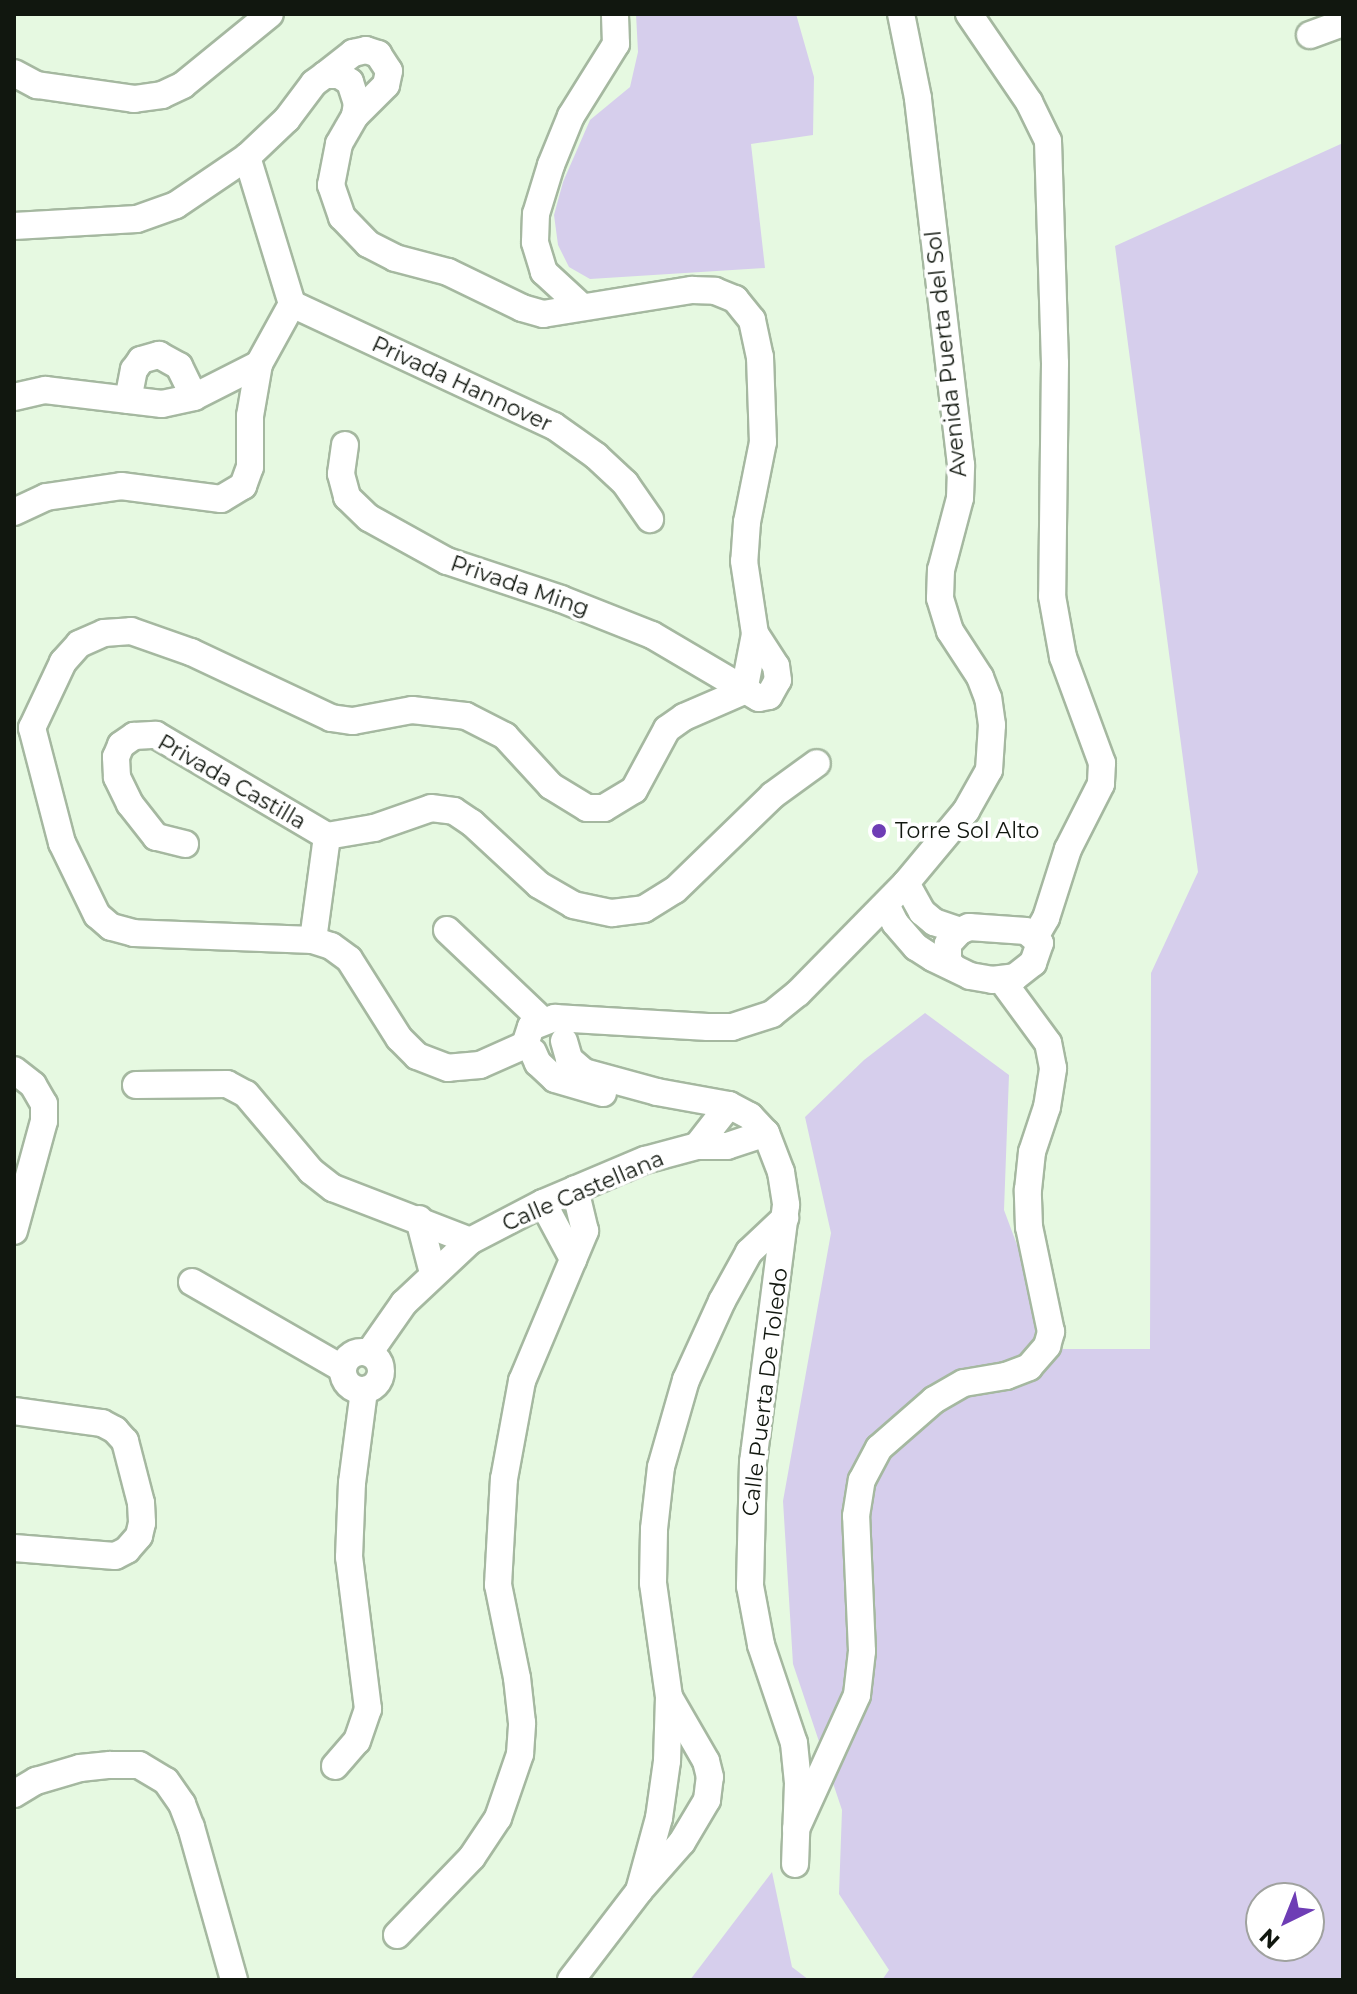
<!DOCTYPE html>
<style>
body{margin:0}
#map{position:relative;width:1357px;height:1994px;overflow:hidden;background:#e6f9e1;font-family:Montserrat,sans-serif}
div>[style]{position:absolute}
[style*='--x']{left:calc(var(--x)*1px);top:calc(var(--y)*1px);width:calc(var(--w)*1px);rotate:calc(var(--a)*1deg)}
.green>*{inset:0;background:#d6ceec}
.roads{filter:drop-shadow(2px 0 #a5b8a0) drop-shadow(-2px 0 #a5b8a0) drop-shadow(0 2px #a5b8a0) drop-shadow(0 -2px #a5b8a0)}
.minor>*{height:26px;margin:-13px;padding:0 13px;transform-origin:13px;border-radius:13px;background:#fff}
.minor>.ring{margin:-13px;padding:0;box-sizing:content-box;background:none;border:26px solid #fff;border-radius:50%}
.dots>*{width:22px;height:22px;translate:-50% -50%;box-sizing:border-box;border:4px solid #fff;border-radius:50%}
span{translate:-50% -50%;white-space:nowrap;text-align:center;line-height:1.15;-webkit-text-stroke:7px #fff;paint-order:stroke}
.street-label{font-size:22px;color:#11170f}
.poi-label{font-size:22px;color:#11170f}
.left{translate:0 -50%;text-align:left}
.frame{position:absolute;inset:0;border:16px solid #11170f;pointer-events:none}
.north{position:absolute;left:1245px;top:1882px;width:80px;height:80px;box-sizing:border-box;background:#fff;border:2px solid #a0a29f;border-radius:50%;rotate:223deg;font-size:22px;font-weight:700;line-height:32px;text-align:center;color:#11170f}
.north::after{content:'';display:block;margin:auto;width:28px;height:36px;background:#6e3db5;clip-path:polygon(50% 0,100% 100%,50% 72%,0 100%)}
</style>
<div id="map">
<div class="green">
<div style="clip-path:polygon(636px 14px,796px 14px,814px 77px,813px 135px,751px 144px,765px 268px,590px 279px,569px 267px,558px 245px,554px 215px,563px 182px,590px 120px,630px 87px,638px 52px)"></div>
<div style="clip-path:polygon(evenodd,1343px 143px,1343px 1980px,882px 1980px,889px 1970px,839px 1894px,842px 1810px,793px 1664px,783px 1501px,831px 1233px,805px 1117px,864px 1060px,925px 1013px,1009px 1075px,1004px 1210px,1056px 1349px,1150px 1349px,1151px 973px,1198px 872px,1115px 246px,1343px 143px,1261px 1898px,1309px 1898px,1309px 1946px,1261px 1946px,1261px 1898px)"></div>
<div style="clip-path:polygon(772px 1872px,792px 1967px,809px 1980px,690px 1980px)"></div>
</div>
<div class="roads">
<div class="minor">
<div style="--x:969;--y:14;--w:107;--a:55.7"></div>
<div style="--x:1029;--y:102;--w:43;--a:64"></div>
<div style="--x:1048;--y:141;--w:222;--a:88.2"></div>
<div style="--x:1055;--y:363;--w:233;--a:90.7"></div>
<div style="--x:1052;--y:596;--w:62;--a:79.8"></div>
<div style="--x:1063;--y:657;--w:113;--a:69.8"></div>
<div style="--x:1102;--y:763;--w:21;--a:93"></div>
<div style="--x:1101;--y:784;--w:73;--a:116.9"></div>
<div style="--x:1068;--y:849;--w:72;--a:107.7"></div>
<div style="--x:1046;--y:918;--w:22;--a:120"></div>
<div style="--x:1310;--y:35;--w:35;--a:-20"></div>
<div style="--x:14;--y:73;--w:26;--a:28"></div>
<div style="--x:37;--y:85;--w:98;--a:8.2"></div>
<div style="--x:134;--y:99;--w:28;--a:-8"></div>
<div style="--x:162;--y:95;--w:23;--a:-25"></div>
<div style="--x:183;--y:85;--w:112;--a:-39.2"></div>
<div style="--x:325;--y:75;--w:36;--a:-38"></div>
<div style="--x:353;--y:53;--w:13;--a:-13"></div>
<div style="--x:366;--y:50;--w:13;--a:18"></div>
<div style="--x:378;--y:54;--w:20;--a:57"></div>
<div style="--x:389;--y:71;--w:14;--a:102"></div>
<div style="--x:386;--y:85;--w:44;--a:135"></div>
<div style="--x:14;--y:226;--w:123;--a:-3.3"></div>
<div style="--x:137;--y:219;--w:41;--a:-19.7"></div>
<div style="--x:176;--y:205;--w:86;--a:-34.1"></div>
<div style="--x:247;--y:157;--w:55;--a:-43.5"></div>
<div style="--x:287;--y:119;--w:45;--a:-53.1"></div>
<div style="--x:314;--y:83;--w:14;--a:-36"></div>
<div style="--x:325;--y:75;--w:14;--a:0"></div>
<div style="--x:339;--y:75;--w:13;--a:32"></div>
<div style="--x:350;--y:82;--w:22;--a:72"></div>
<div style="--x:357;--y:103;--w:13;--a:99"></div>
<div style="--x:355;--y:116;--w:32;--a:120"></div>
<div style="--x:339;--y:144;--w:42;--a:101"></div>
<div style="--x:331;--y:185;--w:34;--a:71"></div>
<div style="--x:342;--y:217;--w:37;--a:46"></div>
<div style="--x:368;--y:244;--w:30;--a:27"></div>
<div style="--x:395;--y:258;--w:55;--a:14.8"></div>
<div style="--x:448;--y:272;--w:82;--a:25.9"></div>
<div style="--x:522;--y:308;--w:22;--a:16"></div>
<div style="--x:543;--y:314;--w:151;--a:-9.2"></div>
<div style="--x:692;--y:290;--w:23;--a:2"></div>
<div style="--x:715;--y:291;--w:22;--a:22"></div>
<div style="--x:735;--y:299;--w:27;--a:51"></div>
<div style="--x:752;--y:320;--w:38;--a:78"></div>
<div style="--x:760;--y:357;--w:85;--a:88"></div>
<div style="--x:763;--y:442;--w:82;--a:101.3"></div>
<div style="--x:747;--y:522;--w:39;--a:94"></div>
<div style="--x:744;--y:561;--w:74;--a:81.4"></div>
<div style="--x:755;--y:634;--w:58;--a:100.9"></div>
<div style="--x:292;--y:304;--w:289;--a:25"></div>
<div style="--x:554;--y:426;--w:52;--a:35.5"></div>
<div style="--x:596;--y:456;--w:40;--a:43"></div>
<div style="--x:625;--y:483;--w:44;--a:55.2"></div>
<div style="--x:582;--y:307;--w:52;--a:-137.4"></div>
<div style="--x:544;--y:272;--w:31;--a:-107"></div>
<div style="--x:535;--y:242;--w:28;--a:-88"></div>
<div style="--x:536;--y:214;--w:51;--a:-73"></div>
<div style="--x:551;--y:165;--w:53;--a:-67.8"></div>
<div style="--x:571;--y:116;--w:85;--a:-58"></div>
<div style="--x:616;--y:44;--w:30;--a:-92"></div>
<div style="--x:14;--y:397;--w:32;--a:-13"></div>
<div style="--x:45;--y:390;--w:118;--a:6.8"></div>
<div style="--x:162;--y:404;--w:33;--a:-12"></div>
<div style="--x:194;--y:397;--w:73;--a:-26.9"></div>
<div style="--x:128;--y:400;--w:31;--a:-79"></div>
<div style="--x:134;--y:370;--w:12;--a:-55"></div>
<div style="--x:141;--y:360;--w:19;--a:-16"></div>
<div style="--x:159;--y:355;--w:23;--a:29"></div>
<div style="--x:179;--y:366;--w:34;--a:64"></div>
<div style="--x:345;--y:445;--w:29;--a:98"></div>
<div style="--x:341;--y:474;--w:24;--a:75"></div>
<div style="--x:347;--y:497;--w:30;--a:44"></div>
<div style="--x:369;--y:518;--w:89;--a:28.9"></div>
<div style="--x:447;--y:561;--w:120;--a:18.4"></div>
<div style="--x:561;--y:599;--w:98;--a:21.6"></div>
<div style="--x:652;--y:635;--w:124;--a:30.5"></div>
<div style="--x:759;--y:698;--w:10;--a:-11"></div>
<div style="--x:769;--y:696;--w:18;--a:-61"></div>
<div style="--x:778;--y:680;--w:14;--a:-98"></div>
<div style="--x:776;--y:666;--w:38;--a:-123"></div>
<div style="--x:14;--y:512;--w:35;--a:-25"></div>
<div style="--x:46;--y:497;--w:76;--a:-8.3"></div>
<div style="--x:121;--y:486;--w:101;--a:7.4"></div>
<div style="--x:221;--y:499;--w:26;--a:-31"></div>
<div style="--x:243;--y:486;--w:20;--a:-70"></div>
<div style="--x:250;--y:467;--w:51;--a:-90"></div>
<div style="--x:250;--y:416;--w:53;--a:-80.2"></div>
<div style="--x:259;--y:364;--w:68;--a:-61.2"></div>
<div style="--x:292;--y:304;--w:154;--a:-107"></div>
<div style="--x:185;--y:844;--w:30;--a:-166"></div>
<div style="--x:156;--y:837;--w:42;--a:-128.2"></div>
<div style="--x:130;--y:804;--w:30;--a:-116"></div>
<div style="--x:117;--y:777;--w:20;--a:-93"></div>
<div style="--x:116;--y:757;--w:13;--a:-67"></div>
<div style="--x:121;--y:745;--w:16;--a:-35"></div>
<div style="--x:134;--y:736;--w:22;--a:-3"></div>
<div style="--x:156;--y:735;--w:199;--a:30.6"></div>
<div style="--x:327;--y:836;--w:48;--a:-9.7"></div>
<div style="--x:374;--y:828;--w:60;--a:-19.3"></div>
<div style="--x:431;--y:808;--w:23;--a:7"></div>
<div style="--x:454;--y:811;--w:22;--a:34"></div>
<div style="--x:472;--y:823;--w:91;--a:42.8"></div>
<div style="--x:539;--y:885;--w:39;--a:30"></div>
<div style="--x:573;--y:905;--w:40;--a:12"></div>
<div style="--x:612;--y:913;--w:32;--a:-7"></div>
<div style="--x:644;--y:909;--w:36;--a:-32"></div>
<div style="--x:675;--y:890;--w:136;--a:-44.1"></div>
<div style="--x:773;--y:795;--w:54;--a:-36"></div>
<div style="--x:906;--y:883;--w:33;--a:61"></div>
<div style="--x:922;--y:912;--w:16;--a:40"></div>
<div style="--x:934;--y:922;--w:28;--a:19"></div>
<div style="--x:886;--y:905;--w:20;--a:63"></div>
<div style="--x:895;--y:923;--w:32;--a:49"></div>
<div style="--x:916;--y:947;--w:20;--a:33"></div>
<div style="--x:933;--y:958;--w:41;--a:25.9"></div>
<div style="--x:970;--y:976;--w:22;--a:10"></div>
<div style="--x:992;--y:980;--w:23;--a:-7"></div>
<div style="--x:1015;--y:977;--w:23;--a:-38"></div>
<div style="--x:1033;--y:963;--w:21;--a:-71"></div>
<div style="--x:1040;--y:943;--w:18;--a:-139"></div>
<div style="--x:1026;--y:931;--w:57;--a:-176"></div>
<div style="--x:969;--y:927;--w:10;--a:156"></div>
<div style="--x:960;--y:931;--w:18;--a:133"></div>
<div style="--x:948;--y:944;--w:17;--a:90"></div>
<div style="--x:948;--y:961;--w:8;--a:50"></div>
<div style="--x:447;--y:930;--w:131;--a:43.5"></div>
<div style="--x:313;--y:940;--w:105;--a:-82.3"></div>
<div style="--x:564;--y:1041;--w:19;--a:74"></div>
<div style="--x:569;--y:1059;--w:20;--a:41"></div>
<div style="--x:584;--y:1072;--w:76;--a:15.3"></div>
<div style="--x:657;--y:1092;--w:73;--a:10.2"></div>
<div style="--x:729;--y:1105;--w:24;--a:28"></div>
<div style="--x:750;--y:1116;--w:23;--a:47"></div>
<div style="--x:766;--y:1133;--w:42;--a:69"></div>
<div style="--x:781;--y:1172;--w:33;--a:81"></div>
<div style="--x:786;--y:1205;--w:259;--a:97.3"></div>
<div style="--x:753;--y:1462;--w:124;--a:91.4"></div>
<div style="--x:750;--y:1586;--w:60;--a:79.4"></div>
<div style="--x:761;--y:1645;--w:103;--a:71.4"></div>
<div style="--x:794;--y:1743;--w:40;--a:84.3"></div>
<div style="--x:798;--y:1783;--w:81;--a:92.1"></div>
<div style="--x:525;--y:1045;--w:49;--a:156"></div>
<div style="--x:480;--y:1065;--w:32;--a:175"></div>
<div style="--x:448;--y:1068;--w:33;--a:-159"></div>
<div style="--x:417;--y:1056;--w:25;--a:-135"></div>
<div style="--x:399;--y:1038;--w:93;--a:-122.3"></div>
<div style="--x:349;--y:959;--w:22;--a:-144"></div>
<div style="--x:331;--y:946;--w:19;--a:-162"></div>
<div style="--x:313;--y:940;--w:179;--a:-177.8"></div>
<div style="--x:134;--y:933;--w:24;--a:-165"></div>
<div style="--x:111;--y:927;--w:18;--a:-139"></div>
<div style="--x:97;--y:915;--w:80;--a:-115.9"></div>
<div style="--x:62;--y:843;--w:119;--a:-104.6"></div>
<div style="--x:32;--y:728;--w:73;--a:-64.8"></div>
<div style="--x:63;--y:662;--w:24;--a:-48"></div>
<div style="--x:79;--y:644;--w:27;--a:-24"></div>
<div style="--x:104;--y:633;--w:27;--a:-4"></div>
<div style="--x:131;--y:631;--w:64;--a:19.3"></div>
<div style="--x:191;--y:652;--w:155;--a:25.2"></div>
<div style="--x:331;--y:718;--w:22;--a:8"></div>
<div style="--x:353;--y:721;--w:60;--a:-10.6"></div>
<div style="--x:412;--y:710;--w:54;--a:6.3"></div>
<div style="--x:466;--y:716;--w:44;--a:27.1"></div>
<div style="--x:505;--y:736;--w:68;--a:47.4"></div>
<div style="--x:551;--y:786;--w:42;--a:31.4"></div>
<div style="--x:587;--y:808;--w:17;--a:0"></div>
<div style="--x:604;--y:808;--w:35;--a:-31"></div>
<div style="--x:634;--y:790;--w:69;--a:-61.6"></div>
<div style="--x:667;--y:729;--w:21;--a:-35"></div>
<div style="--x:684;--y:717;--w:65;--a:-23.4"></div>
<div style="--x:525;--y:1045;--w:19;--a:-72"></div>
<div style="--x:531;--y:1027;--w:26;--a:-21"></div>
<div style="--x:555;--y:1018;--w:153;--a:3.4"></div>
<div style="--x:708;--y:1027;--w:24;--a:0"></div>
<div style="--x:732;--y:1027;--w:42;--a:-18"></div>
<div style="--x:772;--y:1014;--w:33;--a:-39"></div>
<div style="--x:798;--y:993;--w:154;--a:-45.5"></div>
<div style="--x:906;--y:883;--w:94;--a:-50.2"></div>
<div style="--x:966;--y:811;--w:47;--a:-60.7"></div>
<div style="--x:989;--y:770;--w:45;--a:-86.2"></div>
<div style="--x:992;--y:725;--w:27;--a:-98"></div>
<div style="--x:988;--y:698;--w:22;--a:-111"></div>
<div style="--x:980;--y:677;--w:55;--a:-123.1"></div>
<div style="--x:950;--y:631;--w:34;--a:-107"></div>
<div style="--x:940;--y:598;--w:28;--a:-88"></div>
<div style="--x:941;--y:570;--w:74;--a:-75.2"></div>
<div style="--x:960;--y:498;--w:33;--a:-88"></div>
<div style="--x:961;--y:465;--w:370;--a:-96.7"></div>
<div style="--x:918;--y:98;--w:86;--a:-101.4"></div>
<div style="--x:533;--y:1052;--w:12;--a:66"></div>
<div style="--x:538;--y:1063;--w:23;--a:43"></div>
<div style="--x:555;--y:1079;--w:50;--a:16.3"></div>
<div style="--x:14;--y:1070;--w:24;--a:38"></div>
<div style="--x:33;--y:1085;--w:22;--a:60"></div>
<div style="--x:44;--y:1104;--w:17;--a:90"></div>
<div style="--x:44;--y:1121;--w:114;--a:105.3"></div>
<div style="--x:136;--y:1085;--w:91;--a:-0.6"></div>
<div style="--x:227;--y:1084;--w:21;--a:28"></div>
<div style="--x:246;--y:1094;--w:101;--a:49.8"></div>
<div style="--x:311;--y:1171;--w:28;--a:38"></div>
<div style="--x:333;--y:1188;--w:147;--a:21.1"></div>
<div style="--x:697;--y:1146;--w:52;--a:-52"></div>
<div style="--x:543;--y:1203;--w:64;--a:61.8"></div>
<div style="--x:419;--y:1219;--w:56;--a:75.5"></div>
<div style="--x:192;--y:1282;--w:174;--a:29.9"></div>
<div class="ring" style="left:343px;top:1352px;width:12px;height:12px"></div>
<div style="--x:369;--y:1353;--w:61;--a:-55"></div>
<div style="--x:404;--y:1303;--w:91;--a:-43.2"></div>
<div style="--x:470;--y:1241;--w:82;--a:-27.5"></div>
<div style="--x:543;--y:1203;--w:111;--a:-22.9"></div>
<div style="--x:645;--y:1160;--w:54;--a:-15.1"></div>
<div style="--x:697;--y:1146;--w:30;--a:0"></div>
<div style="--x:727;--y:1146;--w:41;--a:-18.4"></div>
<div style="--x:14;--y:1411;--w:89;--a:7.8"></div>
<div style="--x:102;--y:1423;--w:15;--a:28"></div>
<div style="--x:115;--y:1430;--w:15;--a:48"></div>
<div style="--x:125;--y:1441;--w:64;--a:75.5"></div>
<div style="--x:141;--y:1503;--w:20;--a:87"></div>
<div style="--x:142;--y:1523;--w:13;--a:103"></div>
<div style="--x:139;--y:1536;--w:18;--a:131"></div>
<div style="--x:127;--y:1550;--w:13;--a:153"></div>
<div style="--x:115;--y:1556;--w:101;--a:-175.5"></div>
<div style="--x:335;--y:1766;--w:33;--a:-49"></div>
<div style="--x:357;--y:1741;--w:34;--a:-71"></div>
<div style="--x:368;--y:1709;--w:153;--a:-97.1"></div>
<div style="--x:349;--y:1557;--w:74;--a:-87.7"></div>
<div style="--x:352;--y:1483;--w:94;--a:-82.6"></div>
<div style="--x:14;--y:1794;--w:26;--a:-31"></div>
<div style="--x:36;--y:1781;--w:46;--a:-16.5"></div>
<div style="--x:80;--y:1768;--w:30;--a:-6"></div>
<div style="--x:110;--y:1765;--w:29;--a:0"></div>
<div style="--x:139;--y:1765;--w:31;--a:31"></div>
<div style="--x:166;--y:1781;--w:28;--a:55"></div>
<div style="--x:182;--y:1804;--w:25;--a:69"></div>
<div style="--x:191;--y:1827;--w:159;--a:74.3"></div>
<div style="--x:796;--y:1829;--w:147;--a:-65.5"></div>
<div style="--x:857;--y:1695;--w:44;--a:-83.5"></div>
<div style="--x:862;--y:1651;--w:135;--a:-92.5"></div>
<div style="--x:856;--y:1516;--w:36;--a:-81"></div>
<div style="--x:862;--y:1480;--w:36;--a:-62"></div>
<div style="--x:879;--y:1448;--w:73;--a:-41.1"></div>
<div style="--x:934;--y:1400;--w:34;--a:-30"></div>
<div style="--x:964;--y:1383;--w:43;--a:-9.5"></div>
<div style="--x:1006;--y:1376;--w:25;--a:-21"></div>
<div style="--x:1029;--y:1367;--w:28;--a:-49"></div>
<div style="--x:1047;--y:1346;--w:15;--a:-74"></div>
<div style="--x:1051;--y:1332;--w:107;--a:-101.8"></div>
<div style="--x:1029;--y:1227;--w:37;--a:-92"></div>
<div style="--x:1028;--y:1190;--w:38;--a:-84"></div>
<div style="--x:1032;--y:1152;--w:47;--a:-71.6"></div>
<div style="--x:1047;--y:1107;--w:39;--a:-81"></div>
<div style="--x:1053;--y:1068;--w:25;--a:-101"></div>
<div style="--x:1048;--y:1043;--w:79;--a:-126.3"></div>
<div style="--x:639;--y:1891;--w:76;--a:-74.7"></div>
<div style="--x:659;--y:1818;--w:58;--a:-82"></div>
<div style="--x:667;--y:1761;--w:64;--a:-88.2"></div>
<div style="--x:669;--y:1697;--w:115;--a:-98"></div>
<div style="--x:653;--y:1583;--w:54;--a:-88.9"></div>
<div style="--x:654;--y:1529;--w:62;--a:-83.6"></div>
<div style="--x:661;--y:1467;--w:91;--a:-74"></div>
<div style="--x:686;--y:1380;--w:87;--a:-65.5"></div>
<div style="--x:722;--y:1301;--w:56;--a:-61.1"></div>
<div style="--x:749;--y:1252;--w:50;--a:-43.4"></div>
<div style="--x:397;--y:1935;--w:108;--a:-46.1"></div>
<div style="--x:472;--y:1857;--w:47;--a:-56.3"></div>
<div style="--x:498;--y:1818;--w:68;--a:-71"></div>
<div style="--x:520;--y:1754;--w:31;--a:-86"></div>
<div style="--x:522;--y:1723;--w:45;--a:-96.3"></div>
<div style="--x:517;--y:1678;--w:95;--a:-101.5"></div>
<div style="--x:498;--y:1585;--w:106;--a:-86.8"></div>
<div style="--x:504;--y:1479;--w:100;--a:-79.6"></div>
<div style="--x:522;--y:1381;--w:163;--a:-67.2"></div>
<div style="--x:585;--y:1231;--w:43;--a:-103.4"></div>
<div style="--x:571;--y:1980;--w:112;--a:-52.6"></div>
<div style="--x:639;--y:1891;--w:65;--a:-48.7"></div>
<div style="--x:682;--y:1842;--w:49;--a:-59.2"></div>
<div style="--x:707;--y:1800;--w:23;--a:-83"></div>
<div style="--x:710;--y:1777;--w:16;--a:-104"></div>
<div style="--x:706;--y:1761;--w:74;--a:-120"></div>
</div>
</div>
<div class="dots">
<div style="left:879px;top:831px;background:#6e3db5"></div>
</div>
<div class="street-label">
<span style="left:946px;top:354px;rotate:-96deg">Avenida Puerta del Sol</span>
<span style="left:462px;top:384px;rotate:25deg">Privada Hannover</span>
<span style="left:520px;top:586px;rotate:19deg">Privada Ming</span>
<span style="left:232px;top:782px;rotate:30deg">Privada Castilla</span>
<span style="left:583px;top:1191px;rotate:-23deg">Calle Castellana</span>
<span style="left:765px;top:1392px;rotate:-83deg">Calle Puerta De Toledo</span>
</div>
<div class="poi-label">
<span class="left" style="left:895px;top:831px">Torre Sol Alto</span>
</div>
<div class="frame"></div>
<div class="north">N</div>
</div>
